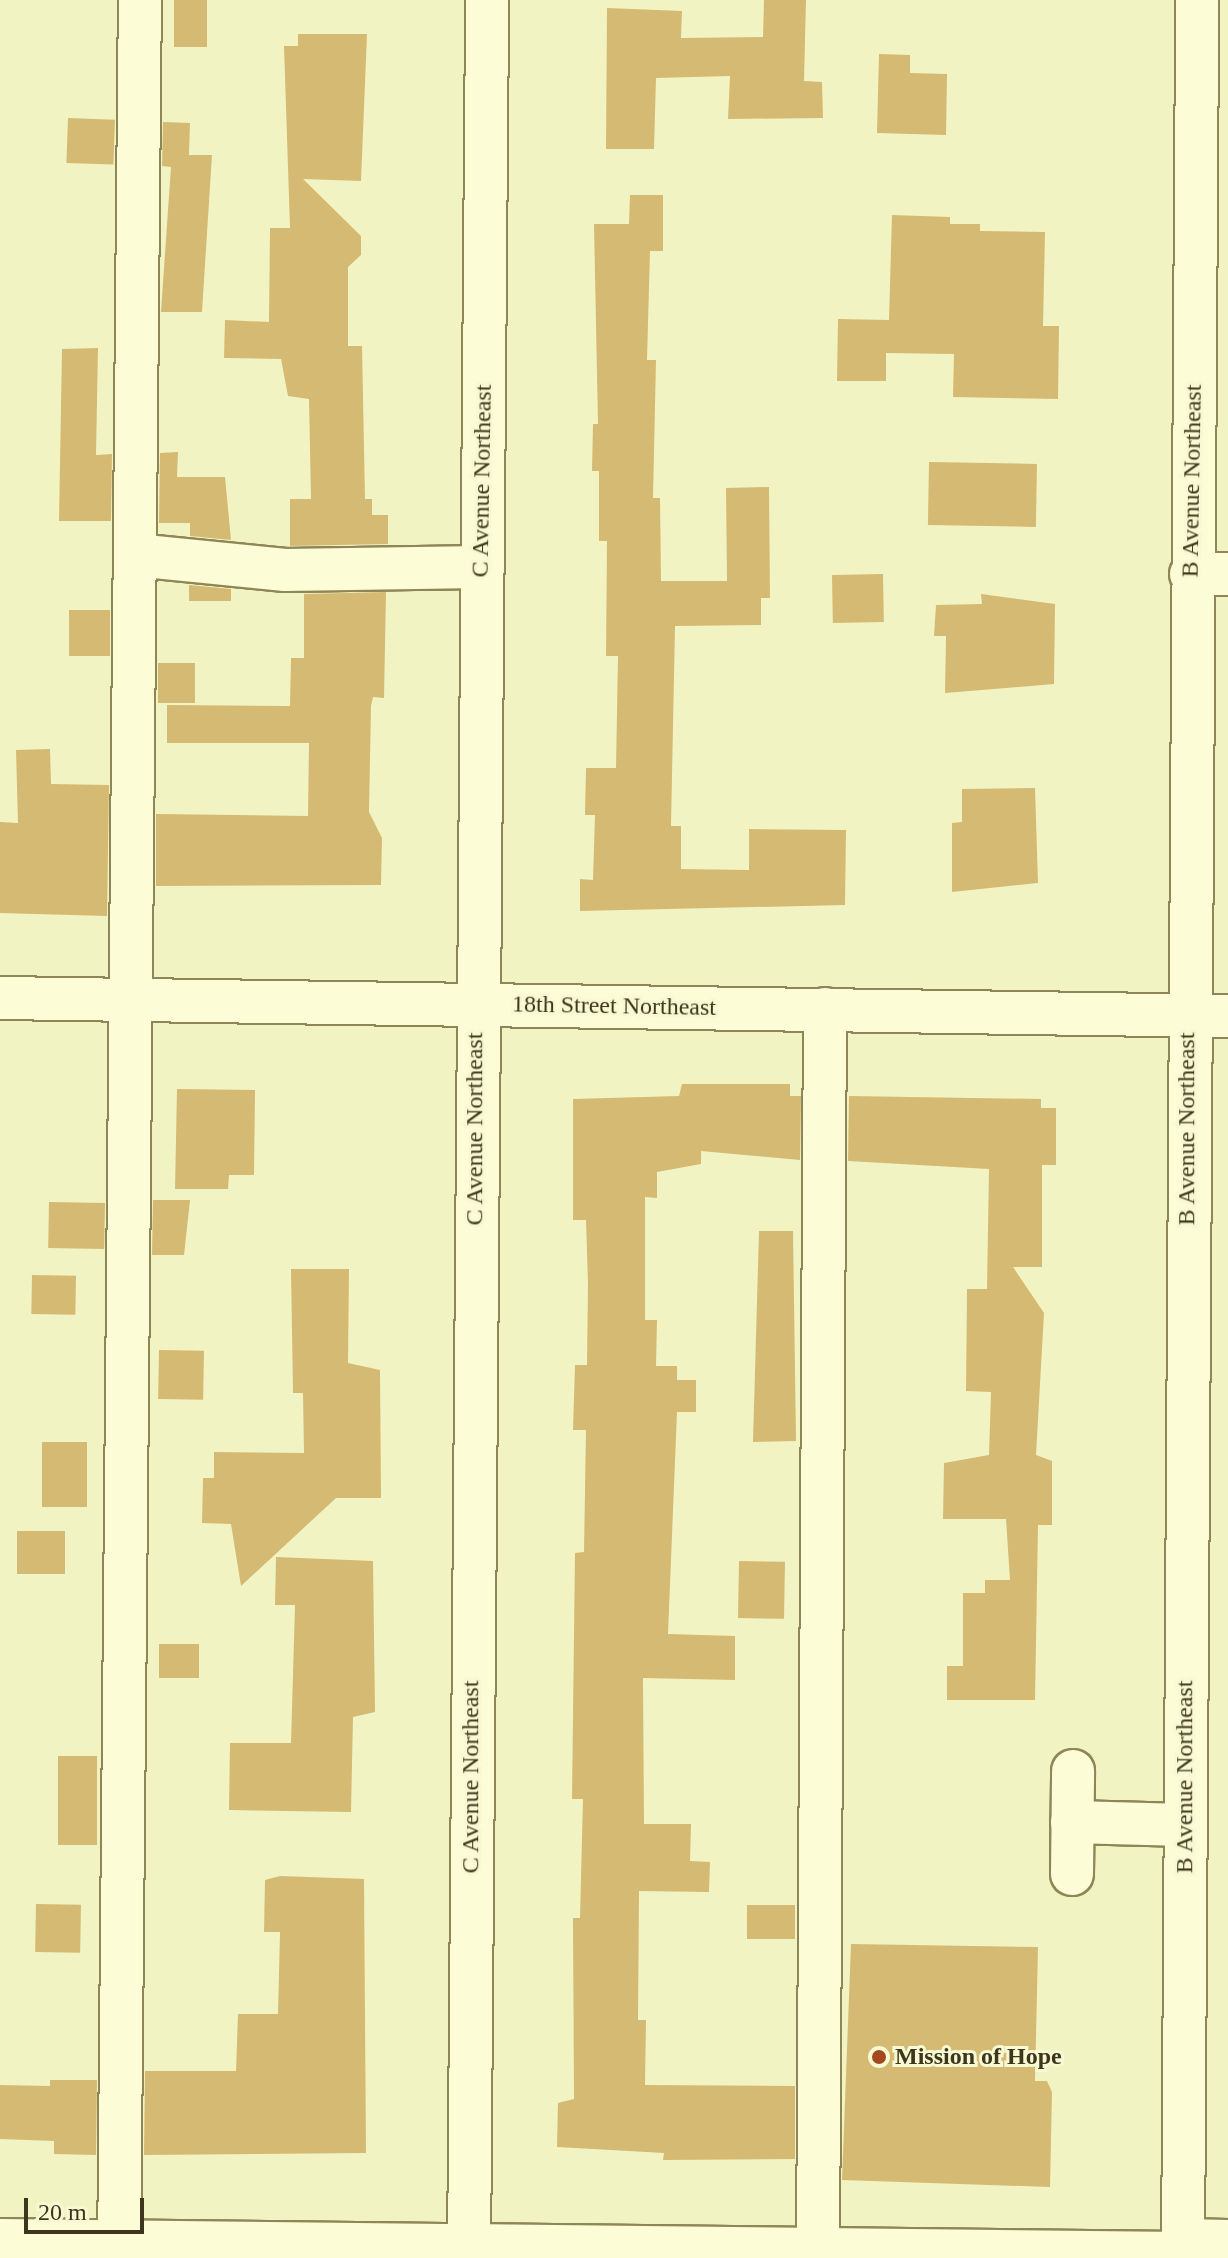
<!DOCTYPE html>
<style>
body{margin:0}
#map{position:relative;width:1228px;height:2258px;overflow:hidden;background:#f2f3c2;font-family:Georgia,serif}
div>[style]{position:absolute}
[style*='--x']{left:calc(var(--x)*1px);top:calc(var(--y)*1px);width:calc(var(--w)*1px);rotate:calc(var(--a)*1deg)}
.building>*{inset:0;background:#d5ba73;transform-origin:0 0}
.roads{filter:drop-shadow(2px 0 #8f8657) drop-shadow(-2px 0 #8f8657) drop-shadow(0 2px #8f8657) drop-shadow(0 -2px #8f8657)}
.minor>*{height:42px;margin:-21px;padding:0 21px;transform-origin:21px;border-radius:21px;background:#fcfcd6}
.dots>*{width:22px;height:22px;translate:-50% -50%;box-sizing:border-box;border:4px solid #f8f9d2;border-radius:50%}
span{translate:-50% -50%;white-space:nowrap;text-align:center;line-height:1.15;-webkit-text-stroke:6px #f8f9d2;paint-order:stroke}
.street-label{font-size:24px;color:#3d361c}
.poi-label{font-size:24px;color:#3d361c;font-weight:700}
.left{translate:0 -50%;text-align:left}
.scale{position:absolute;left:24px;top:2198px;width:120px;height:36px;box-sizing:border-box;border:4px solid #3d361c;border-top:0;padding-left:10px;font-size:24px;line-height:28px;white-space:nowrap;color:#3d361c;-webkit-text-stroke:6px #f8f9d2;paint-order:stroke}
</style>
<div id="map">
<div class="building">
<div style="left:174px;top:0;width:33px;height:47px"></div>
<div style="clip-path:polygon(764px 0,806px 0,804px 81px,822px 82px,823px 118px,728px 119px,730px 76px,656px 78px,654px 149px,606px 149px,607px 8px,682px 11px,681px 38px,763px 37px)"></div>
<div style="clip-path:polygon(298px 34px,367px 34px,361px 181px,303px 179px,361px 236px,361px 255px,348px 267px,348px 346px,362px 346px,365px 499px,372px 499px,372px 515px,388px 515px,388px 544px,290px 546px,290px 499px,311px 499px,309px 399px,288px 396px,281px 359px,224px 358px,225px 320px,269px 322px,270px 228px,290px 228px,284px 46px,298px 46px)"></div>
<div style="clip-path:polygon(879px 54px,910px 55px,910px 73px,947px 74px,946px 135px,877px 133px)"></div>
<div style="left:68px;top:118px;width:47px;height:45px;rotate:2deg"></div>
<div style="clip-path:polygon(163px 122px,190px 123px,189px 155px,212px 155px,202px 312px,161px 312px,171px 167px,162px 166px)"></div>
<div style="clip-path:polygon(630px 195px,663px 195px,663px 251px,650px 251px,647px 360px,656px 360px,653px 498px,660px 498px,661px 581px,727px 581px,726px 488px,769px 487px,770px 598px,761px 598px,761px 625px,675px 626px,671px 826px,681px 826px,681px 869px,749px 870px,749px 829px,846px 830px,845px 905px,580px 911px,580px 879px,593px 880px,595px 815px,585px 815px,586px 768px,616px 768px,618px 656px,606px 656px,607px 541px,599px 541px,599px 471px,592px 471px,593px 424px,598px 424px,594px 224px,629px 224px)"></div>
<div style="clip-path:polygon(892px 215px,950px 217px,950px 224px,980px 224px,980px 231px,1045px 232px,1043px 326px,1059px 326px,1058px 399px,953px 397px,954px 354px,886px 353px,886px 381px,837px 381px,838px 319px,889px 320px)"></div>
<div style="clip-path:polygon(98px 348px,96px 455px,112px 454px,111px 521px,59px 521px,62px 349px)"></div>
<div style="clip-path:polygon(178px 452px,177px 477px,225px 477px,231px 540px,190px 536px,190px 523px,159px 523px,160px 453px)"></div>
<div style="left:929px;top:462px;width:108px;height:63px;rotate:1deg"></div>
<div style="left:883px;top:574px;width:48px;height:51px;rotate:89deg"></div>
<div style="clip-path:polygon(189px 585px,231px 589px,231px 601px,189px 601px)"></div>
<div style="clip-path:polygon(386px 592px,384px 698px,373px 697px,371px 706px,369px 812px,382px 838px,381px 885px,156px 886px,156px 814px,308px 816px,309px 743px,167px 743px,167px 705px,290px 706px,291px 658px,304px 658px,304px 594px)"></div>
<div style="clip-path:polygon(981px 594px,1055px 604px,1054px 684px,945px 693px,946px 636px,934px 636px,936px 605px,982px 604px)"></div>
<div style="left:69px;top:610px;width:41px;height:46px"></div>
<div style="left:195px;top:663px;width:40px;height:37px;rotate:90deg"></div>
<div style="clip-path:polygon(50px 749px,51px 784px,109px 785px,107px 916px,0 913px,0 822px,18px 823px,16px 750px)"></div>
<div style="clip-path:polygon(1035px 788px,1038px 883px,952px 892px,952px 823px,962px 822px,962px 789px)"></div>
<div style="clip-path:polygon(682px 1084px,790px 1084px,790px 1096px,801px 1096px,800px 1160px,701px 1151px,701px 1164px,657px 1172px,657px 1198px,645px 1197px,645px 1320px,657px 1320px,656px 1366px,677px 1366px,677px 1380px,696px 1380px,696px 1412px,677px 1412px,668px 1634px,735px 1636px,735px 1680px,643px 1678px,644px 1824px,691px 1824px,690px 1861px,710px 1862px,709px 1892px,639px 1891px,638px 2020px,646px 2020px,645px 2085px,795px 2086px,795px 2159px,663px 2160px,664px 2153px,557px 2147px,558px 2103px,574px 2099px,573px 1918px,580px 1918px,583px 1799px,572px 1799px,575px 1553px,584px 1552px,586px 1430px,573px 1430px,575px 1365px,587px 1365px,588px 1284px,586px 1220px,573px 1220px,573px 1099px,679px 1096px)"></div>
<div style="clip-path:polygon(177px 1089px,255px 1090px,254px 1175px,229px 1175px,228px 1189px,175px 1189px)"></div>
<div style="clip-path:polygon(849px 1096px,1041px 1099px,1041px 1108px,1056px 1108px,1056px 1165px,1042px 1165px,1042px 1267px,1013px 1267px,1044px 1313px,1036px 1455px,1052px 1461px,1052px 1525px,1038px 1525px,1035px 1700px,947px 1700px,947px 1666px,963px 1666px,963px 1593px,985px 1593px,985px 1580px,1010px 1580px,1006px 1519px,943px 1519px,944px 1463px,989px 1455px,991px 1392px,966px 1391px,967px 1289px,987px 1289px,989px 1169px,848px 1161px)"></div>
<div style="clip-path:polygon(153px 1200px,190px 1200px,184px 1255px,152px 1255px)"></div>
<div style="left:49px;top:1202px;width:56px;height:46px;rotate:1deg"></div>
<div style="clip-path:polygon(759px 1231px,793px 1231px,796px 1441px,753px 1442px)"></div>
<div style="clip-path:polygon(291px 1269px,349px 1269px,348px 1363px,380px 1370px,381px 1498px,336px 1498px,241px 1586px,231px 1524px,202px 1523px,203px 1478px,214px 1478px,214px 1452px,304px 1453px,303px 1393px,293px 1393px)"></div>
<div style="left:32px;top:1275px;width:44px;height:39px;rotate:1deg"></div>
<div style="left:159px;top:1350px;width:45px;height:49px;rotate:1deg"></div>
<div style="left:42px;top:1442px;width:45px;height:65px"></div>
<div style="left:65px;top:1531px;width:43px;height:48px;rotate:90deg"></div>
<div style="clip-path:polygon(276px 1557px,373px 1561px,375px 1712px,353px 1717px,351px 1812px,229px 1810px,230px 1743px,291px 1743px,295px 1605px,275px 1605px)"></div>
<div style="left:739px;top:1561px;width:46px;height:57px;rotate:1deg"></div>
<div style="left:159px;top:1644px;width:40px;height:34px"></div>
<div style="left:58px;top:1756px;width:39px;height:89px"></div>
<div style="clip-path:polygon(280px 1876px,364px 1879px,366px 2153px,144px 2155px,145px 2071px,236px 2071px,238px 2014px,278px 2014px,280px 1932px,264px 1932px,265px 1880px)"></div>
<div style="left:36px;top:1904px;width:45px;height:48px;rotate:1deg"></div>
<div style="left:747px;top:1905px;width:48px;height:34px"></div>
<div style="clip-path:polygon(851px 1944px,1038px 1947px,1035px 2081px,1047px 2081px,1052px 2092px,1050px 2187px,842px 2180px)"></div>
<div style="clip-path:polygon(50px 2080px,97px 2080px,96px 2155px,54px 2154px,54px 2141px,0 2139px,0 2085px,50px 2086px)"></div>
</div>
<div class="roads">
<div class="minor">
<div style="--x:135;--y:555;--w:151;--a:5.7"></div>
<div style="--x:285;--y:570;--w:196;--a:-0.9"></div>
<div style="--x:1191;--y:574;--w:37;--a:0"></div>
<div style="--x:0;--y:998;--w:1228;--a:0.84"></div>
<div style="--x:1072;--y:1822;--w:113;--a:1.5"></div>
<div style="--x:1072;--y:1874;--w:103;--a:-89.4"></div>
<div style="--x:0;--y:2240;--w:1183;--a:0.63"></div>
<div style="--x:1183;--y:2240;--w:45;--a:1.3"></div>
<div style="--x:119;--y:2258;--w:2258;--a:-89.47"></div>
<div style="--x:469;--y:2258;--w:2258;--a:-89.54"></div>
<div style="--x:818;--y:2258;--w:1249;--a:-89.68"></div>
<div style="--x:1183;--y:2258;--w:2258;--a:-89.64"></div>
</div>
</div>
<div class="dots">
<div style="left:879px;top:2057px;background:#a44820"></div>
</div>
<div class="street-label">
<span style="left:482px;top:481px;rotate:-89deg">C Avenue Northeast</span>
<span style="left:1192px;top:481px;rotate:-89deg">B Avenue Northeast</span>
<span style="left:614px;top:1006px;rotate:1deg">18th Street Northeast</span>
<span style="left:475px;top:1129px;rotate:-90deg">C Avenue Northeast</span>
<span style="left:1187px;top:1129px;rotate:-90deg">B Avenue Northeast</span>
<span style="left:471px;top:1777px;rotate:-90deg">C Avenue Northeast</span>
<span style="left:1185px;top:1777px;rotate:-90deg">B Avenue Northeast</span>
</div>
<div class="poi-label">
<span class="left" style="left:895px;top:2057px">Mission of Hope</span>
</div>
<div class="scale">20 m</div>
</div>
